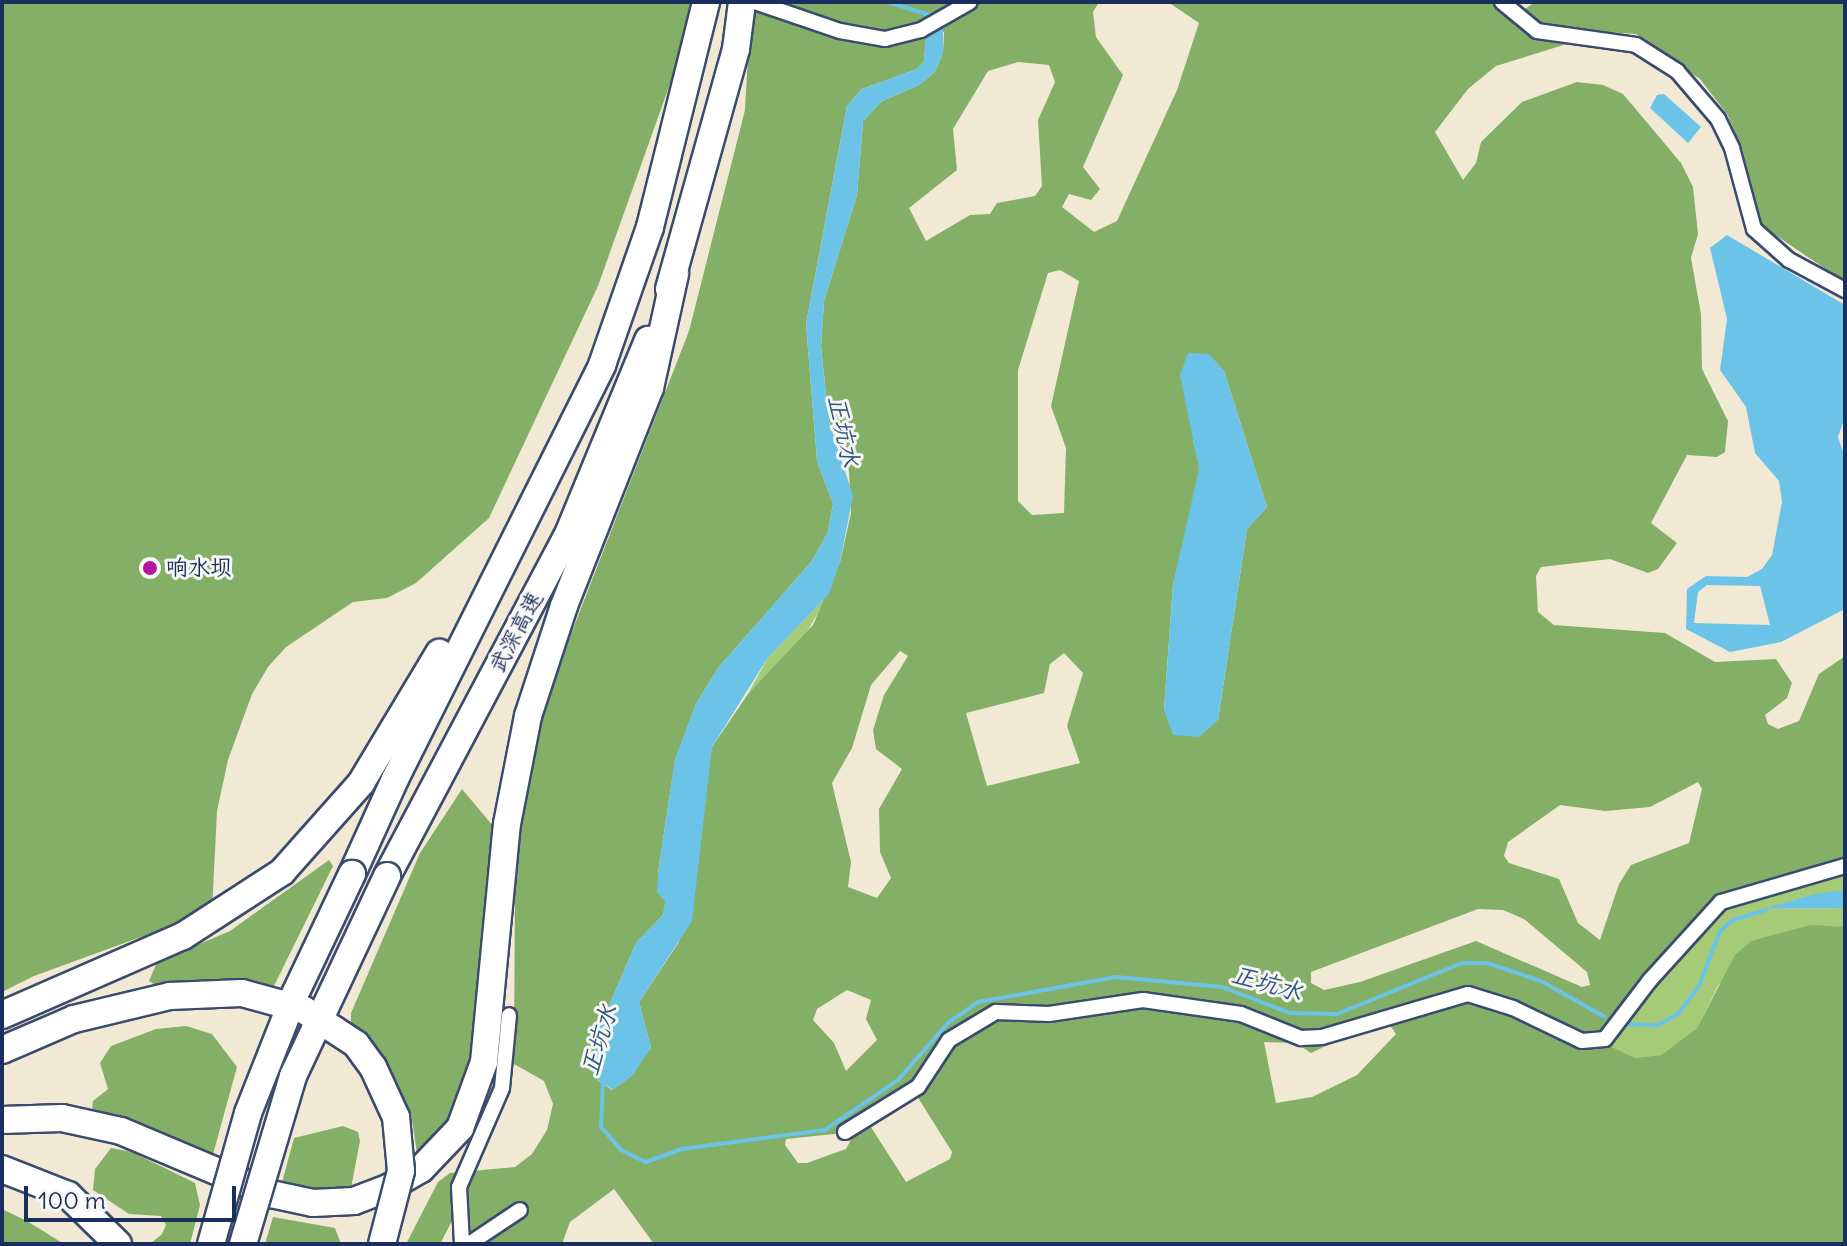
<!DOCTYPE html>
<meta charset="utf-8">
<style>
body{margin:0}
#map{position:relative;width:1847px;height:1246px;overflow:hidden;background:#f2e9d5;font-family:Delius,"LXGW WenKai TC",sans-serif}
div>[style]{position:absolute}
[style*='--x']{left:calc(var(--x)*1px);top:calc(var(--y)*1px);width:calc(var(--w)*1px);rotate:calc(var(--a)*1deg)}
.green>*{inset:0;background:#a5cb76}
.forest>*{inset:0;background:#84af67}
.water>*{inset:0;background:#6bc4e8}
.stream>*{height:4px;margin:-2px;padding:0 2px;transform-origin:2px;border-radius:2px;background:#6bc4e8}
.roads{filter:drop-shadow(2px 0 #3b4b70) drop-shadow(-2px 0 #3b4b70) drop-shadow(0 2px #3b4b70) drop-shadow(0 -2px #3b4b70)}
.minor>*{height:14px;margin:-7px;padding:0 7px;transform-origin:7px;border-radius:7px;background:#fff}
.motorway>*{height:26px;margin:-13px;padding:0 13px;transform-origin:13px;border-radius:13px;background:#fff}
.bridges{filter:drop-shadow(2px 0 #3b4b70) drop-shadow(-2px 0 #3b4b70) drop-shadow(0 2px #3b4b70) drop-shadow(0 -2px #3b4b70)}
.motorway-bridge>*{height:26px;margin:-13px;padding:0 13px;transform-origin:13px;border-radius:13px;background:#fff}
.dots>*{width:22px;height:22px;translate:-50% -50%;box-sizing:border-box;border:4px solid #f6f6f2;border-radius:50%}
span{translate:-50% -50%;white-space:nowrap;text-align:center;line-height:1.15;-webkit-text-stroke:6px #f6f6f2;paint-order:stroke}
.poi-label{font-size:22px;color:#1b2f5e}
.left{translate:0 -50%;text-align:left}
.street-label{font-size:22px;color:#1b2f5e}
.water-label{font-size:24px;color:#2f5480;font-style:italic}
.frame{position:absolute;inset:0;border:4px solid #1b2f5e;pointer-events:none}
.scale{position:absolute;left:24px;top:1186px;width:212px;height:36px;box-sizing:border-box;border:4px solid #1b2f5e;border-top:0;padding-left:10px;font-size:24px;line-height:28px;white-space:nowrap;color:#1b2f5e;-webkit-text-stroke:6px #f6f6f2;paint-order:stroke}
</style>
<div id="map">
<div class="green">
<div style="clip-path:polygon(829px 594px,804px 637px,748px 694px,767px 659px)"></div>
<div style="clip-path:polygon(1845px 869px,1845px 890px,1763px 909px,1845px 908px,1845px 927px,1719px 984px,1697px 1028px,1661px 1055px,1635px 1058px,1606px 1044px,1722px 906px)"></div>
</div>
<div class="forest">
<div style="clip-path:polygon(2px 2px,690px 2px,687px 36px,598px 286px,489px 518px,416px 583px,387px 598px,353px 602px,286px 647px,268px 667px,252px 694px,228px 760px,217px 811px,212px 911px,34px 976px,2px 992px)"></div>
<div style="clip-path:polygon(evenodd,751px 2px,1099px 2px,1093px 12px,1096px 37px,1123px 75px,1083px 167px,1100px 189px,1091px 200px,1069px 194px,1062px 207px,1094px 232px,1117px 221px,1177px 90px,1199px 23px,1168px 2px,1513px 2px,1521px 12px,1535px 2px,1845px 2px,1845px 282px,1759px 224px,1741px 146px,1727px 114px,1700px 79px,1636px 34px,1605px 32px,1496px 66px,1468px 89px,1435px 132px,1463px 180px,1476px 163px,1481px 142px,1522px 102px,1577px 82px,1603px 85px,1623px 94px,1681px 163px,1693px 187px,1698px 234px,1691px 258px,1701px 314px,1702px 369px,1728px 421px,1725px 452px,1717px 457px,1687px 455px,1651px 523px,1677px 543px,1658px 569px,1648px 573px,1610px 559px,1541px 567px,1536px 576px,1538px 612px,1554px 625px,1665px 633px,1715px 662px,1776px 659px,1792px 683px,1787px 698px,1765px 715px,1768px 724px,1778px 729px,1799px 721px,1819px 674px,1845px 656px,1845px 869px,1732px 901px,1712px 914px,1606px 1044px,1635px 1058px,1661px 1055px,1697px 1028px,1735px 955px,1751px 941px,1811px 925px,1845px 927px,1845px 1244px,654px 1244px,614px 1189px,570px 1222px,562px 1244px,472px 1244px,464px 1219px,455px 1215px,440px 1244px,406px 1244px,438px 1182px,450px 1173px,515px 1167px,532px 1154px,547px 1130px,553px 1104px,544px 1081px,514px 1064px,515px 875px,522px 783px,534px 729px,689px 331px,745px 110px,751px 2px,944px 32px,943px 53px,935px 72px,919px 85px,882px 101px,863px 121px,857px 195px,824px 301px,821px 347px,829px 421px,849px 471px,851px 513px,840px 562px,813px 625px,748px 694px,712px 747px,679px 942px,639px 1002px,651px 1048px,612px 1090px,597px 1080px,598px 1031px,636px 943px,663px 915px,666px 901px,658px 873px,675px 760px,696px 704px,718px 668px,812px 561px,828px 532px,833px 504px,817px 461px,806px 324px,847px 106px,862px 89px,917px 69px,924px 61px,926px 35px,944px 32px,751px 2px,1018px 62px,1049px 65px,1055px 82px,1038px 120px,1042px 186px,1035px 196px,997px 203px,990px 214px,970px 215px,926px 241px,909px 208px,957px 170px,953px 129px,988px 71px,1018px 62px,751px 2px,1060px 270px,1079px 281px,1051px 406px,1066px 448px,1064px 513px,1032px 515px,1018px 501px,1018px 370px,1048px 273px,1060px 270px,751px 2px,1208px 354px,1224px 371px,1267px 507px,1247px 529px,1218px 720px,1164px 710px,1173px 584px,1196px 503px,1200px 468px,1193px 440px,1208px 354px,751px 2px,900px 651px,908px 656px,884px 695px,873px 730px,876px 749px,902px 769px,879px 809px,880px 852px,891px 878px,877px 898px,848px 887px,851px 862px,832px 783px,852px 748px,871px 685px,900px 651px,751px 2px,1064px 653px,1083px 673px,1067px 726px,1080px 763px,987px 786px,966px 713px,1044px 693px,1050px 664px,1064px 653px,751px 2px,1698px 782px,1702px 789px,1689px 843px,1631px 865px,1619px 884px,1600px 940px,1578px 923px,1559px 879px,1509px 863px,1504px 856px,1508px 842px,1560px 805px,1605px 811px,1650px 807px,1698px 782px,751px 2px,1478px 909px,1503px 910px,1524px 919px,1587px 972px,1590px 985px,1582px 987px,1476px 941px,1360px 982px,1324px 990px,1311px 983px,1311px 972px,1478px 909px,751px 2px,847px 990px,871px 1000px,866px 1019px,877px 1040px,846px 1071px,834px 1043px,813px 1020px,817px 1009px,847px 990px,751px 2px,1387px 1021px,1396px 1034px,1357px 1075px,1312px 1097px,1276px 1103px,1264px 1042px,1296px 1043px,1311px 1053px,1334px 1042px,1338px 1029px,1387px 1021px,751px 2px,917px 1096px,952px 1152px,950px 1159px,906px 1182px,869px 1124px,917px 1096px,751px 2px,844px 1133px,852px 1138px,846px 1149px,807px 1163px,798px 1163px,785px 1145px,786px 1139px,844px 1133px)"></div>
<div style="clip-path:polygon(462px 789px,493px 826px,475px 1045px,463px 1093px,447px 1124px,417px 1153px,411px 1114px,390px 1068px,351px 1022px,351px 1013px,420px 853px)"></div>
<div style="clip-path:polygon(329px 860px,333px 866px,274px 986px,214px 979px,155px 985px,149px 981px,157px 962px,230px 931px)"></div>
<div style="clip-path:polygon(186px 1026px,212px 1034px,237px 1067px,212px 1158px,148px 1127px,92px 1110px,93px 1101px,108px 1089px,100px 1063px,111px 1046px,156px 1029px)"></div>
<div style="clip-path:polygon(343px 1126px,358px 1132px,360px 1141px,351px 1188px,315px 1192px,281px 1186px,294px 1138px)"></div>
<div style="clip-path:polygon(111px 1148px,132px 1152px,195px 1183px,200px 1205px,190px 1244px,150px 1244px,162px 1234px,166px 1225px,161px 1216px,129px 1214px,93px 1190px,95px 1169px)"></div>
<div style="clip-path:polygon(2px 1209px,27px 1221px,64px 1244px,2px 1244px)"></div>
<div style="clip-path:polygon(273px 1217px,335px 1228px,341px 1244px,265px 1244px)"></div>
</div>
<div class="water">
<div style="clip-path:polygon(943px 26px,943px 53px,935px 72px,919px 85px,882px 101px,863px 121px,857px 195px,824px 301px,821px 347px,829px 421px,853px 496px,840px 562px,829px 594px,767px 659px,712px 747px,692px 921px,639px 1002px,651px 1048px,632px 1076px,613px 1090px,597px 1080px,592px 1070px,598px 1031px,636px 943px,663px 915px,665px 901px,657px 892px,658px 873px,675px 759px,696px 704px,718px 668px,812px 561px,828px 532px,833px 504px,817px 461px,806px 324px,847px 106px,862px 89px,917px 69px,924px 61px,926px 35px)"></div>
<div style="clip-path:polygon(1664px 94px,1701px 127px,1688px 143px,1650px 108px,1657px 95px)"></div>
<div style="clip-path:polygon(evenodd,1727px 235px,1845px 305px,1845px 417px,1838px 437px,1845px 457px,1845px 609px,1781px 642px,1730px 652px,1686px 629px,1687px 589px,1706px 576px,1747px 577px,1762px 569px,1772px 555px,1782px 502px,1779px 481px,1755px 453px,1746px 407px,1720px 370px,1727px 319px,1710px 248px,1727px 235px,1707px 585px,1760px 586px,1770px 625px,1694px 623px,1698px 592px,1707px 585px)"></div>
<div style="clip-path:polygon(1188px 353px,1209px 354px,1224px 371px,1267px 507px,1247px 529px,1218px 720px,1199px 737px,1173px 735px,1164px 710px,1173px 584px,1199px 469px,1180px 375px)"></div>
<div style="clip-path:polygon(1845px 890px,1845px 908px,1763px 909px,1815px 894px)"></div>
</div>
<div class="stream">
<div style="--x:888;--y:2;--w:43;--a:17.6"></div>
<div style="--x:929;--y:15;--w:6;--a:72"></div>
<div style="--x:1625;--y:1024;--w:33;--a:2"></div>
<div style="--x:1658;--y:1025;--w:23;--a:-29"></div>
<div style="--x:1678;--y:1014;--w:35;--a:-53"></div>
<div style="--x:1699;--y:986;--w:59;--a:-69.1"></div>
<div style="--x:1720;--y:931;--w:17;--a:-40"></div>
<div style="--x:1733;--y:920;--w:34;--a:-17"></div>
<div style="--x:603;--y:1082;--w:45;--a:92.5"></div>
<div style="--x:601;--y:1127;--w:30;--a:49"></div>
<div style="--x:621;--y:1150;--w:28;--a:26"></div>
<div style="--x:646;--y:1162;--w:38;--a:-20"></div>
<div style="--x:682;--y:1149;--w:144;--a:-7.6"></div>
<div style="--x:825;--y:1130;--w:88;--a:-34.4"></div>
<div style="--x:898;--y:1080;--w:76;--a:-48.7"></div>
<div style="--x:948;--y:1023;--w:37;--a:-35"></div>
<div style="--x:978;--y:1002;--w:140;--a:-10.3"></div>
<div style="--x:1116;--y:977;--w:106;--a:5.4"></div>
<div style="--x:1222;--y:987;--w:73;--a:20.9"></div>
<div style="--x:1290;--y:1013;--w:47;--a:1.2"></div>
<div style="--x:1337;--y:1014;--w:135;--a:-22.2"></div>
<div style="--x:1462;--y:963;--w:25;--a:0"></div>
<div style="--x:1487;--y:963;--w:57;--a:18.4"></div>
<div style="--x:1541;--y:981;--w:73;--a:29.4"></div>
</div>
<div class="roads">
<div class="minor">
<div style="--x:755;--y:2;--w:90;--a:18.8"></div>
<div style="--x:840;--y:31;--w:46;--a:10.1"></div>
<div style="--x:885;--y:39;--w:37;--a:-14"></div>
<div style="--x:921;--y:30;--w:56;--a:-29.7"></div>
<div style="--x:1502;--y:2;--w:45;--a:39.6"></div>
<div style="--x:1537;--y:31;--w:100;--a:8"></div>
<div style="--x:1636;--y:45;--w:49;--a:32.4"></div>
<div style="--x:1677;--y:71;--w:63;--a:49.5"></div>
<div style="--x:1718;--y:119;--w:32;--a:64"></div>
<div style="--x:1732;--y:148;--w:84;--a:74.8"></div>
<div style="--x:1754;--y:229;--w:47;--a:41.5"></div>
<div style="--x:1789;--y:260;--w:64;--a:28.2"></div>
<div style="--x:845;--y:1132;--w:86;--a:-31.7"></div>
<div style="--x:918;--y:1087;--w:56;--a:-56.6"></div>
<div style="--x:949;--y:1040;--w:55;--a:-30.8"></div>
<div style="--x:996;--y:1012;--w:53;--a:2.2"></div>
<div style="--x:1049;--y:1014;--w:95;--a:-8.5"></div>
<div style="--x:1143;--y:1000;--w:99;--a:8.1"></div>
<div style="--x:1241;--y:1014;--w:65;--a:21.8"></div>
<div style="--x:1301;--y:1038;--w:21;--a:-3"></div>
<div style="--x:1322;--y:1037;--w:152;--a:-16.4"></div>
<div style="--x:1468;--y:994;--w:47;--a:17.3"></div>
<div style="--x:1513;--y:1008;--w:76;--a:25.6"></div>
<div style="--x:1582;--y:1041;--w:23;--a:-5"></div>
<div style="--x:1605;--y:1039;--w:74;--a:-52.7"></div>
<div style="--x:1650;--y:980;--w:105;--a:-47.7"></div>
<div style="--x:1721;--y:902;--w:129;--a:-16.2"></div>
<div style="--x:462;--y:1244;--w:57;--a:-93"></div>
<div style="--x:459;--y:1187;--w:108;--a:-66.5"></div>
<div style="--x:502;--y:1088;--w:73;--a:-84.5"></div>
<div style="--x:469;--y:1244;--w:61;--a:-33.7"></div>
</div>
<div class="motorway">
<div style="--x:669;--y:289;--w:249;--a:-74.4"></div>
<div style="--x:736;--y:49;--w:47;--a:-82.7"></div>
<div style="--x:352;--y:874;--w:104;--a:-65.6"></div>
<div style="--x:395;--y:779;--w:463;--a:-63.4"></div>
<div style="--x:602;--y:365;--w:146;--a:-70.8"></div>
<div style="--x:650;--y:227;--w:232;--a:-76"></div>
<div style="--x:387;--y:876;--w:389;--a:-62.1"></div>
<div style="--x:569;--y:532;--w:208;--a:-67.6"></div>
<div style="--x:2;--y:1015;--w:197;--a:-23.6"></div>
<div style="--x:183;--y:936;--w:118;--a:-32.9"></div>
<div style="--x:282;--y:872;--w:119;--a:-48.4"></div>
<div style="--x:361;--y:783;--w:152;--a:-59"></div>
<div style="--x:2;--y:1120;--w:60;--a:-1.9"></div>
<div style="--x:62;--y:1118;--w:60;--a:12.4"></div>
<div style="--x:121;--y:1131;--w:163;--a:22.8"></div>
<div style="--x:271;--y:1194;--w:43;--a:12.1"></div>
<div style="--x:313;--y:1203;--w:41;--a:-2.8"></div>
<div style="--x:354;--y:1201;--w:36;--a:-21"></div>
<div style="--x:388;--y:1188;--w:38;--a:-30"></div>
<div style="--x:421;--y:1169;--w:57;--a:-46.4"></div>
<div style="--x:460;--y:1128;--w:70;--a:-70"></div>
<div style="--x:484;--y:1062;--w:239;--a:-84.5"></div>
<div style="--x:507;--y:824;--w:110;--a:-79"></div>
<div style="--x:528;--y:716;--w:116;--a:-71.9"></div>
<div style="--x:564;--y:606;--w:234;--a:-68.5"></div>
<div style="--x:650;--y:388;--w:117;--a:-77.6"></div>
<div style="--x:2;--y:1169;--w:71;--a:21.5"></div>
<div style="--x:68;--y:1195;--w:70;--a:44.4"></div>
</div>
</div>
<div class="bridges">
<div class="motorway-bridge">
<div style="--x:2;--y:1050;--w:78;--a:-23.3"></div>
<div style="--x:74;--y:1019;--w:99;--a:-13.5"></div>
<div style="--x:170;--y:996;--w:72;--a:-2.4"></div>
<div style="--x:242;--y:993;--w:64;--a:15.3"></div>
<div style="--x:304;--y:1010;--w:62;--a:33.2"></div>
<div style="--x:356;--y:1044;--w:29;--a:54"></div>
<div style="--x:373;--y:1067;--w:55;--a:65.3"></div>
<div style="--x:396;--y:1117;--w:54;--a:84.7"></div>
<div style="--x:401;--y:1171;--w:75;--a:104.6"></div>
<div style="--x:211;--y:1244;--w:136;--a:-74.2"></div>
<div style="--x:248;--y:1113;--w:128;--a:-68.4"></div>
<div style="--x:295;--y:994;--w:133;--a:-64.6"></div>
<div style="--x:243;--y:1244;--w:175;--a:-73.4"></div>
<div style="--x:293;--y:1076;--w:221;--a:-64.8"></div>
</div>
</div>
<div class="dots">
<div style="left:150px;top:568px;background:#b5179e"></div>
</div>
<div class="poi-label">
<span class="left" style="left:166px;top:568px">响水坝</span>
</div>
<div class="street-label">
<span style="left:516px;top:632px;rotate:-62deg">武深高速</span>
</div>
<div class="water-label">
<span style="left:844px;top:431px;rotate:78deg">正坑水</span>
<span style="left:1267px;top:983px;rotate:16deg">正坑水</span>
<span style="left:599px;top:1040px;rotate:-73deg">正坑水</span>
</div>
<div class="frame"></div>
<div class="scale">100 m</div>
</div>
